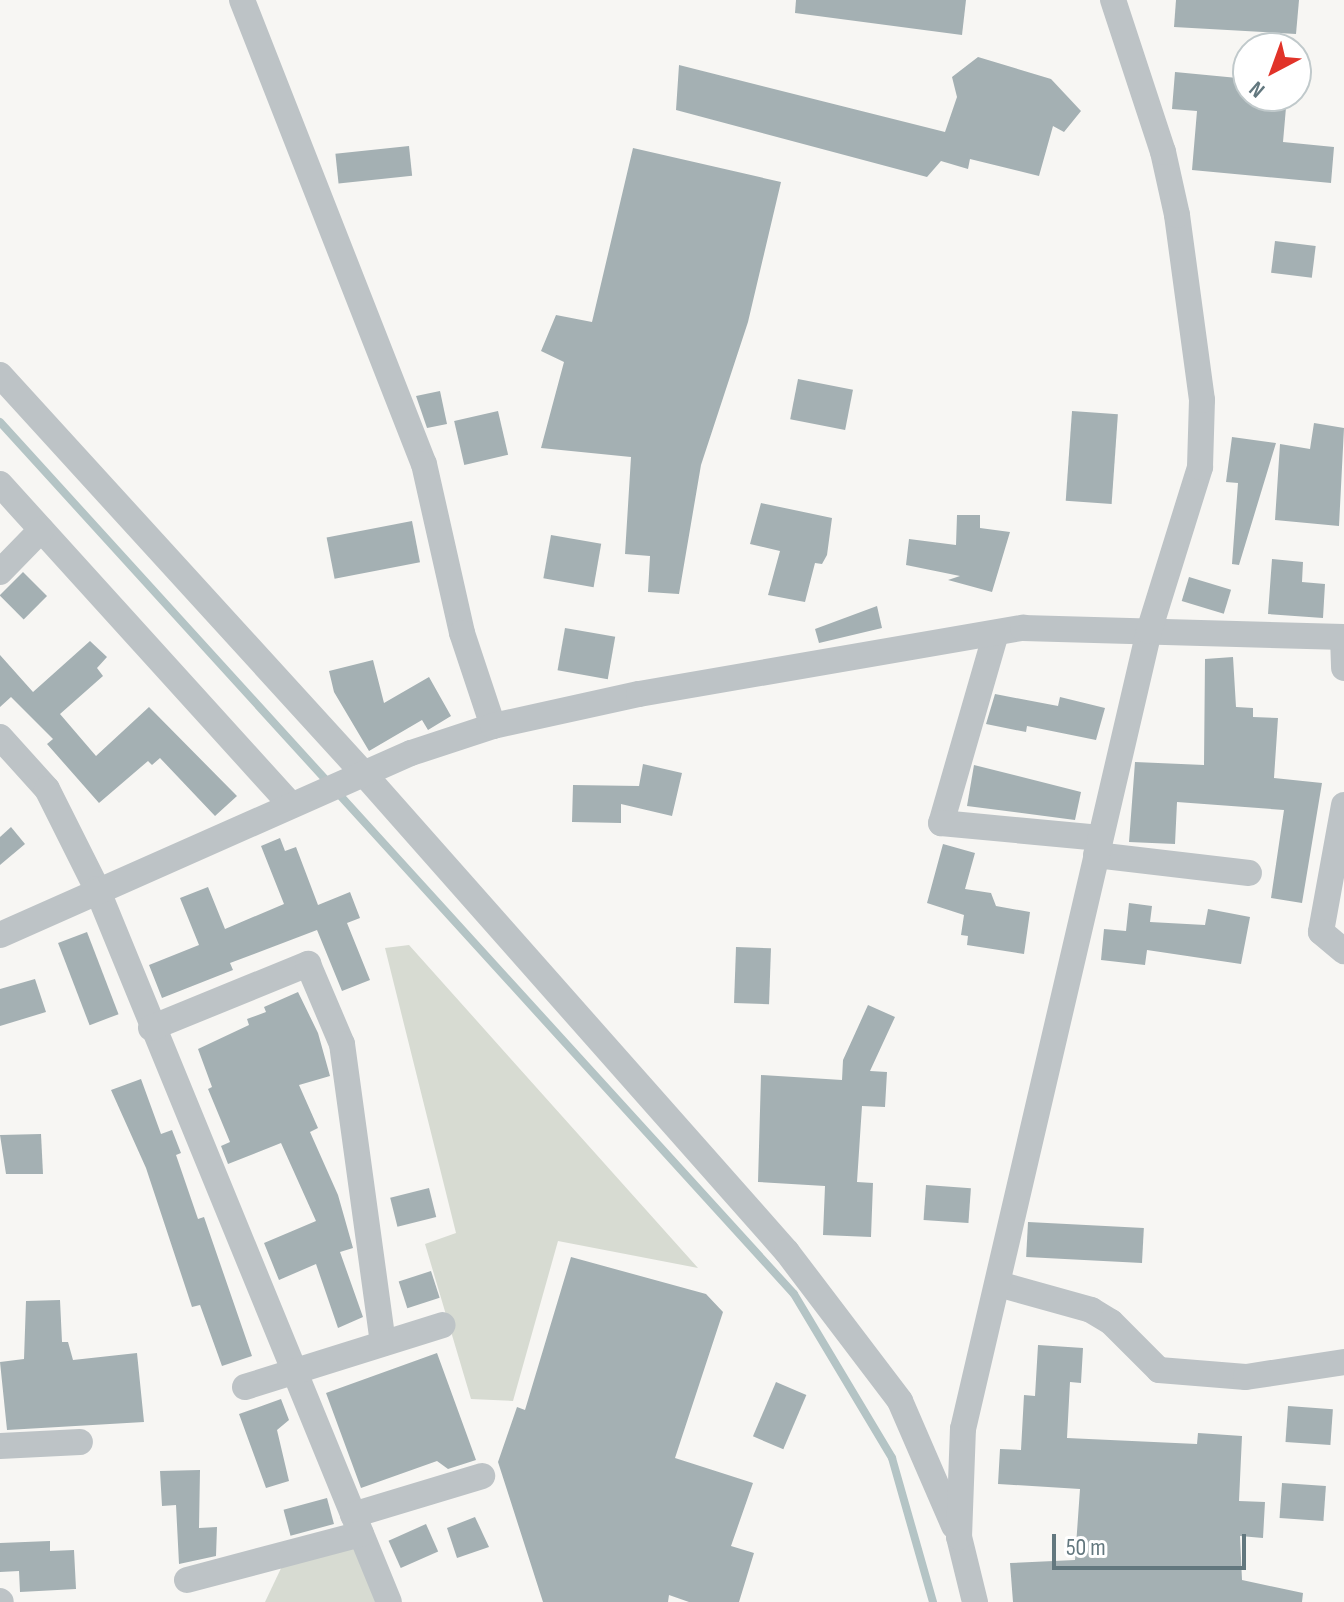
<!DOCTYPE html>
<style>
body{margin:0}
#map{position:relative;width:1344px;height:1602px;overflow:hidden;background:#f7f6f3;font-family:"Sofia Sans Condensed",sans-serif}
div>[style]{position:absolute}
[style*='--x']{left:calc(var(--x)*1px);top:calc(var(--y)*1px);width:calc(var(--w)*1px);rotate:calc(var(--a)*1deg)}
.green>*{inset:0;background:#d7dbd2}
.stream>*{height:8px;margin:-4px;padding:0 4px;transform-origin:4px;border-radius:4px;background:#b4c4c5}
.building>*{inset:0;background:#a4b0b3;transform-origin:0 0}
.minor>*{height:26px;margin:-13px;padding:0 13px;transform-origin:13px;border-radius:13px;background:#bdc3c6}
span{translate:-50% -50%;white-space:nowrap;text-align:center;line-height:1.15;-webkit-text-stroke:8px #fff;paint-order:stroke}
.north{position:absolute;left:1232px;top:32px;width:80px;height:80px;box-sizing:border-box;background:#fff;border:2px solid #c0c9cb;border-radius:50%;rotate:221deg;font-size:22px;font-weight:700;line-height:32px;text-align:center;color:#62777e}
.north::after{content:'';display:block;margin:auto;width:28px;height:36px;background:#e13329;clip-path:polygon(50% 0,100% 100%,50% 72%,0 100%)}
.scale{position:absolute;left:1052px;top:1534px;width:194px;height:36px;box-sizing:border-box;border:4px solid #62777e;border-top:0;padding-left:10px;font-size:24px;line-height:28px;white-space:nowrap;color:#62777e;-webkit-text-stroke:6px #fff;paint-order:stroke}
</style>
<div id="map">
<div class="green">
<div style="clip-path:polygon(409px 945px,698px 1268px,558px 1241px,513px 1401px,471px 1399px,425px 1244px,456px 1233px,385px 948px)"></div>
<div style="clip-path:polygon(349px 1538px,382px 1602px,265px 1602px,284px 1562px)"></div>
</div>
<div class="stream">
<div style="--x:0;--y:422;--w:1179;--a:47.68"></div>
<div style="--x:794;--y:1294;--w:191;--a:59.1"></div>
<div style="--x:892;--y:1458;--w:150;--a:74.1"></div>
</div>
<div class="building">
<div style="clip-path:polygon(796px 0,966px 0,962px 35px,795px 13px)"></div>
<div style="clip-path:polygon(1176px 0,1299px 0,1296px 34px,1174px 27px)"></div>
<div style="clip-path:polygon(978px 57px,1051px 79px,1081px 111px,1064px 132px,1053px 126px,1039px 176px,970px 159px,968px 169px,941px 161px,927px 177px,676px 110px,679px 65px,945px 132px,957px 97px,952px 77px)"></div>
<div style="clip-path:polygon(1175px 72px,1248px 79px,1248px 96px,1287px 96px,1283px 142px,1334px 147px,1331px 183px,1192px 170px,1197px 111px,1172px 109px)"></div>
<div style="left:409px;top:146px;width:30px;height:74px;rotate:84deg"></div>
<div style="clip-path:polygon(633px 148px,781px 182px,748px 322px,701px 465px,679px 594px,648px 592px,650px 556px,625px 554px,631px 457px,541px 448px,564px 362px,541px 351px,556px 315px,592px 322px)"></div>
<div style="left:1275px;top:241px;width:41px;height:32px;rotate:7deg"></div>
<div style="left:798px;top:379px;width:56px;height:41px;rotate:11deg"></div>
<div style="clip-path:polygon(440px 391px,447px 424px,427px 428px,416px 396px)"></div>
<div style="left:498px;top:411px;width:45px;height:45px;rotate:77deg"></div>
<div style="left:1072px;top:411px;width:46px;height:90px;rotate:4deg"></div>
<div style="clip-path:polygon(1314px 423px,1344px 428px,1339px 526px,1275px 520px,1280px 444px,1310px 449px)"></div>
<div style="clip-path:polygon(1232px 437px,1276px 443px,1239px 565px,1232px 564px,1238px 483px,1226px 482px)"></div>
<div style="clip-path:polygon(761px 503px,832px 518px,827px 555px,822px 564px,815px 563px,805px 602px,768px 595px,780px 551px,750px 544px)"></div>
<div style="clip-path:polygon(957px 515px,980px 515px,980px 528px,1010px 532px,992px 592px,948px 580px,960px 576px,906px 565px,909px 539px,956px 545px)"></div>
<div style="left:412px;top:521px;width:42px;height:87px;rotate:79deg"></div>
<div style="left:551px;top:535px;width:51px;height:44px;rotate:10deg"></div>
<div style="clip-path:polygon(1272px 559px,1303px 562px,1302px 582px,1325px 584px,1323px 618px,1268px 614px)"></div>
<div style="left:23px;top:572px;width:34px;height:33px;rotate:45deg"></div>
<div style="left:1189px;top:577px;width:44px;height:25px;rotate:17deg"></div>
<div style="clip-path:polygon(877px 606px,882px 628px,819px 643px,815px 629px)"></div>
<div style="left:565px;top:628px;width:51px;height:43px;rotate:10deg"></div>
<div style="clip-path:polygon(90px 641px,107px 657px,97px 668px,103px 676px,60px 714px,96px 756px,149px 707px,237px 796px,215px 816px,160px 758px,152px 765px,148px 761px,99px 803px,47px 744px,53px 739px,11px 697px,0 707px,0 655px,33px 692px)"></div>
<div style="clip-path:polygon(1233px 657px,1236px 707px,1253px 708px,1253px 717px,1278px 718px,1274px 778px,1322px 783px,1302px 903px,1271px 898px,1284px 810px,1177px 802px,1175px 844px,1129px 842px,1135px 762px,1204px 765px,1205px 659px)"></div>
<div style="clip-path:polygon(373px 660px,384px 703px,429px 677px,451px 716px,428px 730px,422px 720px,369px 751px,334px 692px,329px 671px)"></div>
<div style="clip-path:polygon(995px 694px,1058px 706px,1060px 697px,1105px 708px,1096px 740px,1027px 726px,1026px 732px,986px 724px)"></div>
<div style="clip-path:polygon(643px 764px,682px 773px,672px 816px,621px 804px,621px 823px,572px 822px,573px 785px,639px 786px)"></div>
<div style="clip-path:polygon(974px 765px,1081px 792px,1075px 820px,967px 806px)"></div>
<div style="clip-path:polygon(11px 827px,25px 844px,0 865px,0 837px)"></div>
<div style="clip-path:polygon(280px 838px,285px 851px,296px 847px,318px 905px,350px 892px,360px 918px,347px 923px,370px 980px,342px 991px,317px 930px,230px 963px,233px 970px,162px 998px,149px 965px,199px 945px,180px 898px,208px 887px,225px 929px,284px 904px,261px 846px)"></div>
<div style="clip-path:polygon(943px 844px,975px 853px,965px 889px,991px 893px,996px 906px,1030px 912px,1024px 954px,967px 945px,968px 936px,961px 935px,964px 915px,927px 903px)"></div>
<div style="clip-path:polygon(1129px 903px,1152px 906px,1150px 922px,1205px 925px,1208px 909px,1250px 917px,1241px 964px,1147px 950px,1145px 965px,1101px 960px,1104px 929px,1126px 931px)"></div>
<div style="left:87px;top:932px;width:88px;height:31px;rotate:69deg"></div>
<div style="left:736px;top:947px;width:35px;height:56px;rotate:2deg"></div>
<div style="clip-path:polygon(35px 979px,46px 1012px,0 1026px,0 989px)"></div>
<div style="clip-path:polygon(298px 992px,318px 1033px,330px 1076px,299px 1085px,318px 1128px,310px 1132px,338px 1195px,353px 1248px,340px 1252px,363px 1317px,338px 1328px,316px 1264px,279px 1280px,264px 1243px,316px 1221px,281px 1143px,228px 1164px,221px 1146px,230px 1142px,208px 1089px,212px 1087px,198px 1049px,249px 1025px,247px 1019px,266px 1012px,264px 1007px)"></div>
<div style="clip-path:polygon(868px 1005px,895px 1017px,870px 1071px,887px 1072px,885px 1107px,862px 1106px,857px 1182px,873px 1183px,871px 1237px,823px 1235px,825px 1186px,758px 1182px,761px 1075px,842px 1080px,843px 1060px)"></div>
<div style="clip-path:polygon(141px 1079px,161px 1134px,172px 1130px,181px 1153px,176px 1155px,198px 1219px,204px 1217px,252px 1356px,222px 1366px,200px 1305px,192px 1307px,146px 1168px,111px 1090px)"></div>
<div style="clip-path:polygon(41px 1134px,43px 1174px,6px 1174px,0 1135px)"></div>
<div style="left:926px;top:1185px;width:45px;height:35px;rotate:4deg"></div>
<div style="left:429px;top:1188px;width:30px;height:40px;rotate:76deg"></div>
<div style="left:1028px;top:1222px;width:116px;height:35px;rotate:3deg"></div>
<div style="clip-path:polygon(571px 1257px,706px 1294px,723px 1312px,675px 1458px,753px 1483px,731px 1546px,754px 1553px,739px 1602px,689px 1602px,669px 1595px,668px 1602px,543px 1602px,498px 1462px,517px 1407px,525px 1410px)"></div>
<div style="left:431px;top:1271px;width:28px;height:34px;rotate:72deg"></div>
<div style="clip-path:polygon(60px 1300px,62px 1342px,68px 1342px,73px 1360px,137px 1353px,144px 1422px,7px 1430px,0 1362px,24px 1359px,26px 1301px)"></div>
<div style="clip-path:polygon(1038px 1345px,1083px 1348px,1081px 1383px,1070px 1382px,1067px 1438px,1197px 1444px,1198px 1433px,1242px 1436px,1239px 1501px,1265px 1502px,1263px 1538px,1240px 1536px,1242px 1580px,1303px 1593px,1302px 1602px,1013px 1602px,1010px 1563px,1075px 1560px,1080px 1489px,998px 1484px,1000px 1449px,1021px 1450px,1024px 1395px,1035px 1396px)"></div>
<div style="clip-path:polygon(437px 1353px,476px 1460px,448px 1469px,437px 1461px,361px 1488px,326px 1393px)"></div>
<div style="left:776px;top:1382px;width:33px;height:59px;rotate:23deg"></div>
<div style="clip-path:polygon(281px 1399px,289px 1420px,277px 1430px,289px 1481px,266px 1488px,239px 1414px)"></div>
<div style="left:1288px;top:1406px;width:45px;height:36px;rotate:4deg"></div>
<div style="clip-path:polygon(200px 1470px,199px 1528px,217px 1527px,216px 1556px,179px 1564px,176px 1505px,162px 1506px,160px 1471px)"></div>
<div style="left:1282px;top:1483px;width:44px;height:35px;rotate:4deg"></div>
<div style="left:327px;top:1498px;width:27px;height:45px;rotate:75deg"></div>
<div style="clip-path:polygon(475px 1517px,489px 1547px,457px 1558px,447px 1528px)"></div>
<div style="left:426px;top:1524px;width:30px;height:41px;rotate:66deg"></div>
<div style="clip-path:polygon(50px 1541px,50px 1551px,74px 1550px,76px 1589px,20px 1592px,19px 1571px,0 1572px,0 1543px)"></div>
</div>
<div class="minor">
<div style="--x:242;--y:0;--w:498;--a:68.6"></div>
<div style="--x:424;--y:464;--w:173;--a:77.3"></div>
<div style="--x:462;--y:633;--w:98;--a:71.6"></div>
<div style="--x:0;--y:375;--w:542;--a:47.62"></div>
<div style="--x:365;--y:775;--w:637;--a:48.5"></div>
<div style="--x:787;--y:1252;--w:187;--a:52.8"></div>
<div style="--x:900;--y:1401;--w:136;--a:66.6"></div>
<div style="--x:0;--y:484;--w:433;--a:47.8"></div>
<div style="--x:0;--y:572;--w:59;--a:-45.7"></div>
<div style="--x:996;--y:633;--w:198;--a:106.1"></div>
<div style="--x:941;--y:823;--w:160;--a:5.4"></div>
<div style="--x:1343;--y:637;--w:31;--a:88"></div>
<div style="--x:0;--y:737;--w:70;--a:47.9"></div>
<div style="--x:47;--y:789;--w:112;--a:63.4"></div>
<div style="--x:97;--y:889;--w:770;--a:67.73"></div>
<div style="--x:1344;--y:805;--w:129;--a:100.3"></div>
<div style="--x:1321;--y:932;--w:30;--a:40"></div>
<div style="--x:1096;--y:855;--w:154;--a:6.7"></div>
<div style="--x:0;--y:935;--w:449;--a:-23.9"></div>
<div style="--x:411;--y:753;--w:86;--a:-18.2"></div>
<div style="--x:493;--y:726;--w:149;--a:-12.4"></div>
<div style="--x:639;--y:694;--w:390;--a:-9.8"></div>
<div style="--x:1023;--y:628;--w:321;--a:1.6"></div>
<div style="--x:151;--y:1028;--w:170;--a:-22.2"></div>
<div style="--x:308;--y:964;--w:87;--a:67"></div>
<div style="--x:342;--y:1044;--w:302;--a:82.2"></div>
<div style="--x:998;--y:1284;--w:97;--a:15.6"></div>
<div style="--x:1091;--y:1310;--w:23;--a:31"></div>
<div style="--x:1111;--y:1322;--w:68;--a:45"></div>
<div style="--x:1159;--y:1370;--w:87;--a:4.6"></div>
<div style="--x:1246;--y:1377;--w:99;--a:-8.7"></div>
<div style="--x:245;--y:1387;--w:207;--a:-17.4"></div>
<div style="--x:0;--y:1446;--w:80;--a:-2.9"></div>
<div style="--x:353;--y:1515;--w:135;--a:-16.8"></div>
<div style="--x:187;--y:1580;--w:180;--a:-14.8"></div>
<div style="--x:0;--y:1601;--w:1;--a:45"></div>
<div style="--x:975;--y:1602;--w:67;--a:-103.8"></div>
<div style="--x:959;--y:1537;--w:108;--a:-87.9"></div>
<div style="--x:963;--y:1429;--w:819;--a:-76.88"></div>
<div style="--x:1149;--y:631;--w:172;--a:-72.7"></div>
<div style="--x:1200;--y:467;--w:67;--a:-88.3"></div>
<div style="--x:1202;--y:400;--w:187;--a:-97.7"></div>
<div style="--x:1177;--y:215;--w:65;--a:-102.5"></div>
<div style="--x:1163;--y:152;--w:160;--a:-108.2"></div>
</div>
<div class="north">N</div>
<div class="scale">50 m</div>
</div>
